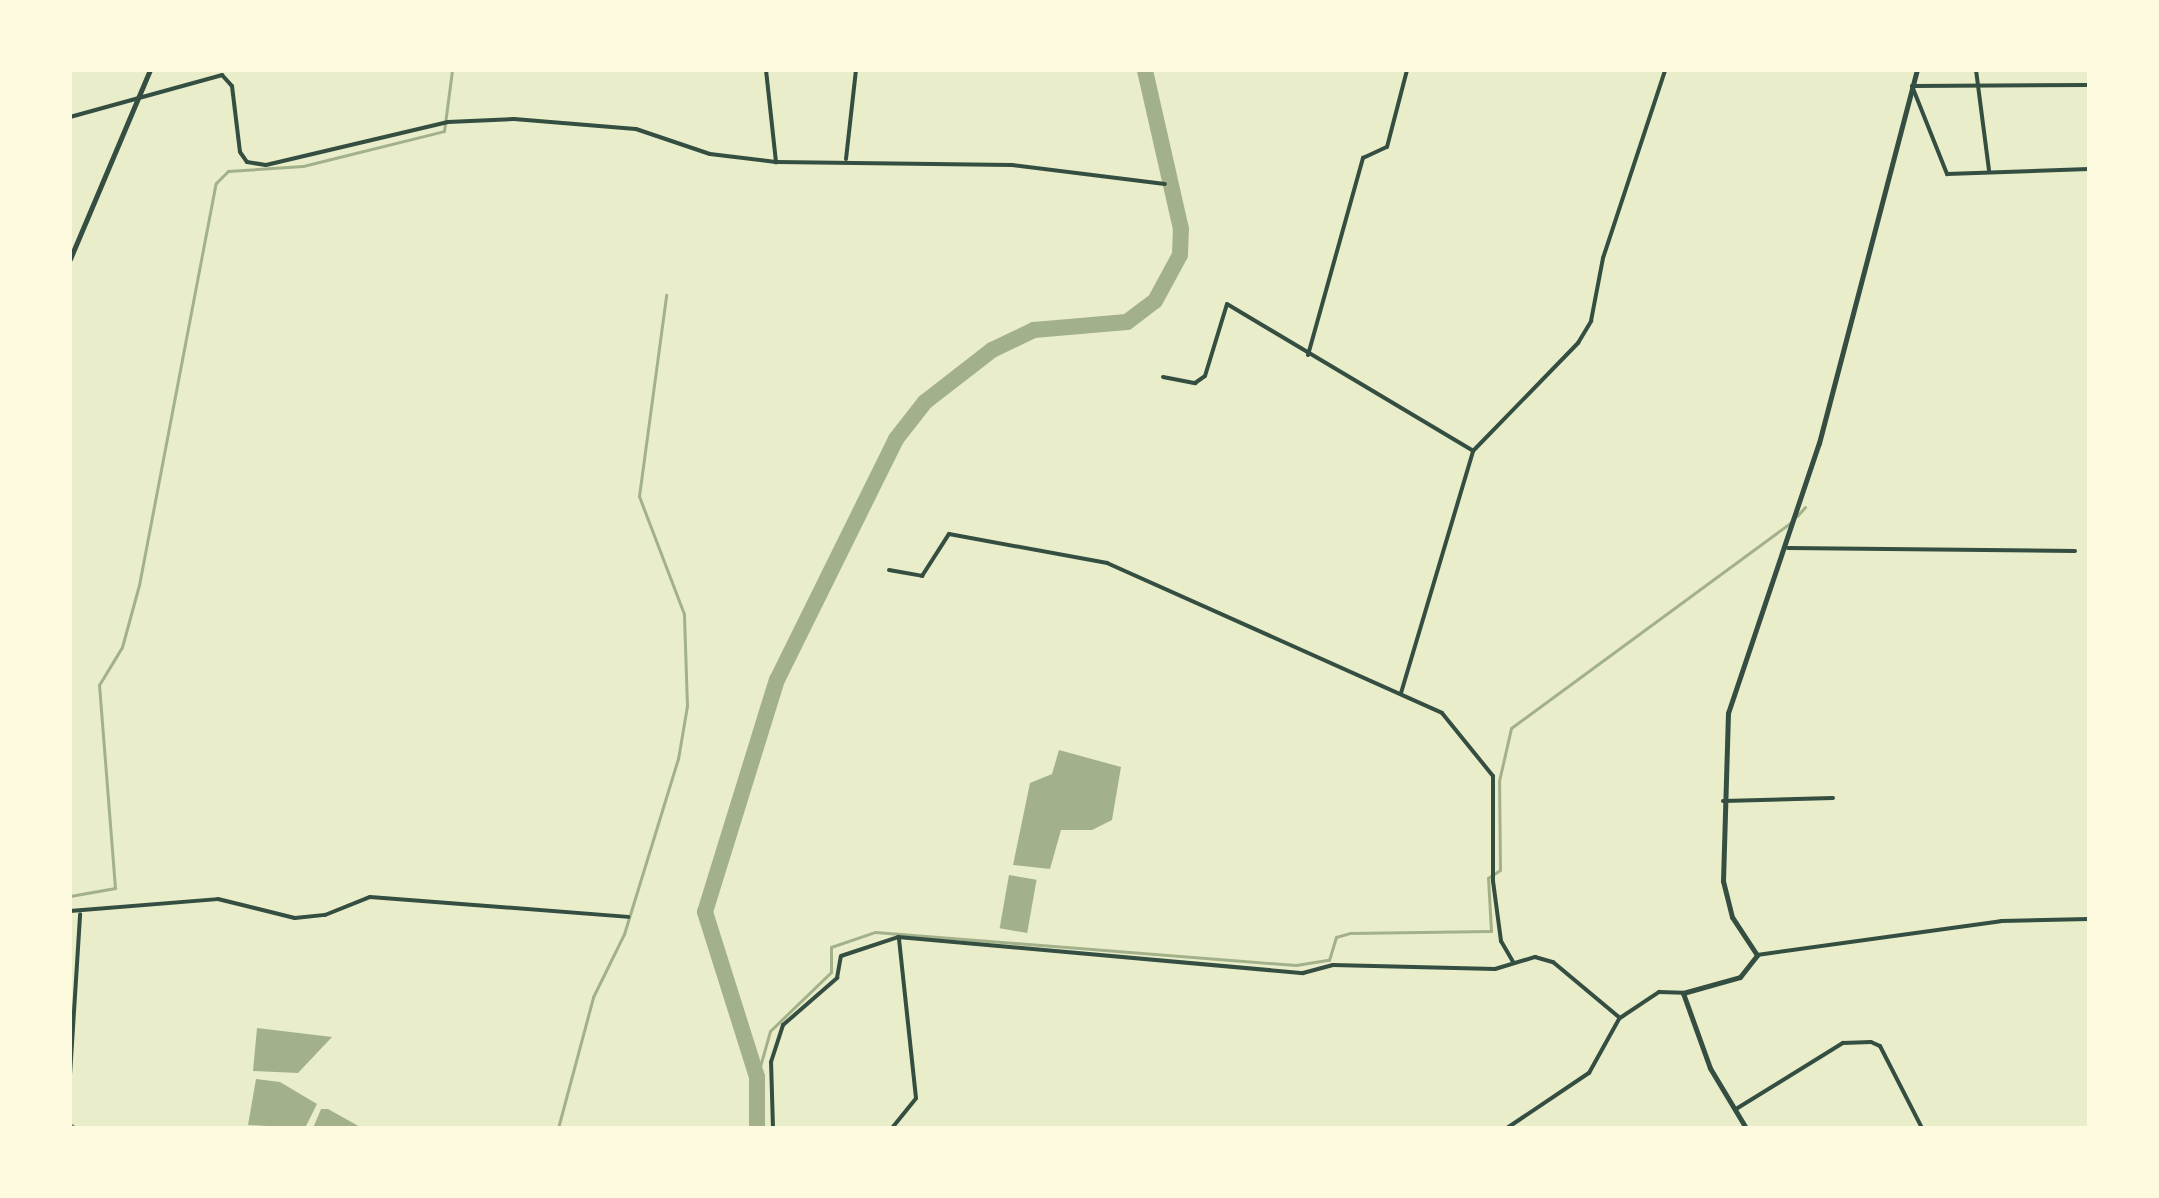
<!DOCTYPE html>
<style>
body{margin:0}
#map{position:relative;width:2159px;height:1198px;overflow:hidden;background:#e9edc9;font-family:Roboto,sans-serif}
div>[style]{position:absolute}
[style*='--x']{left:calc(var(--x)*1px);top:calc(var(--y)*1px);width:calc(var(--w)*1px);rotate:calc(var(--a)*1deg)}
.water>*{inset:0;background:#a3b18a;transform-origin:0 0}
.stream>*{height:3px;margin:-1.5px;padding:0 1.5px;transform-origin:1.5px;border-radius:1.5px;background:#a3b18a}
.river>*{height:16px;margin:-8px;padding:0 8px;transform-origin:8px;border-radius:8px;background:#a3b18a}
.minor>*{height:4px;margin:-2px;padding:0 2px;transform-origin:2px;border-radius:2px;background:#344e41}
.tertiary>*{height:5px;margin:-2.5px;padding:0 2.5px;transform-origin:2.5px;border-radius:2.5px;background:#344e41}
.rail>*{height:3px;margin:-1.5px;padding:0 1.5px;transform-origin:1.5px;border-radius:1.5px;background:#7c8e77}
span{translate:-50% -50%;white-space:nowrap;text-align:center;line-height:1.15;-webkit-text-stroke:7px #fefae0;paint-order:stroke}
.frame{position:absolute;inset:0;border:72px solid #fefae0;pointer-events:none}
</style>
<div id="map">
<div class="water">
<div style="clip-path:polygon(1059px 750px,1121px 767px,1112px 820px,1092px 830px,1061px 830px,1050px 869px,1013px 865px,1030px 783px,1052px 774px)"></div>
<div style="left:1009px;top:875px;width:28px;height:54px;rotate:10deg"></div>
<div style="clip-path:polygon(257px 1028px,332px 1037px,298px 1073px,253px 1071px)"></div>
<div style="clip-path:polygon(256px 1079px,280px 1082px,317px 1104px,305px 1128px,248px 1125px)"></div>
<div style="clip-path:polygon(321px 1109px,328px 1109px,362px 1128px,313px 1128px)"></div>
</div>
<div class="stream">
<div style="--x:1797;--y:516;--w:12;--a:-48"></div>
<div style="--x:70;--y:896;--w:46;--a:-10.1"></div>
<div style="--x:115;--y:888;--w:204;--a:-94.5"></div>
<div style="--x:99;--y:685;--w:44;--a:-58.8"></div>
<div style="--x:122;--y:647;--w:64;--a:-74.7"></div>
<div style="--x:139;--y:585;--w:409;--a:-79.2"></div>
<div style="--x:216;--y:183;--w:17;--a:-45"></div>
<div style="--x:228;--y:171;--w:75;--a:-3.8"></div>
<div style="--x:303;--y:166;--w:145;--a:-13.9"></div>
<div style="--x:444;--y:131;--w:62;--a:-82.5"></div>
<div style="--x:757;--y:1077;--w:48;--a:-74.2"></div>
<div style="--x:770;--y:1031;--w:85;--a:-44"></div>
<div style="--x:831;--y:972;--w:25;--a:-90"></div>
<div style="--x:831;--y:947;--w:46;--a:-18.8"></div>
<div style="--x:875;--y:932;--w:422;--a:4.5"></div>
<div style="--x:1296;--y:965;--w:33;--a:-9"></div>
<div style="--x:1329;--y:960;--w:24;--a:-73"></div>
<div style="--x:1336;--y:937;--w:15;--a:-16"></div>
<div style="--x:1350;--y:933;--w:141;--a:-0.8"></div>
<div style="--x:1491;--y:931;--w:53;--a:-93.2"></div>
<div style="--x:1488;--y:878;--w:14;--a:-34"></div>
<div style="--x:1500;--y:870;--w:89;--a:-90.6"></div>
<div style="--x:1499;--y:781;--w:54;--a:-77.2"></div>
<div style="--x:1511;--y:728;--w:348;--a:-36.3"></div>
<div style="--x:558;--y:1128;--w:136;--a:-75"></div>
<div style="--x:593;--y:997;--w:70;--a:-63.8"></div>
<div style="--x:624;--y:934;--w:183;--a:-72.9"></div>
<div style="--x:678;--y:759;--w:54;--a:-80.4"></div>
<div style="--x:687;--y:706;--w:92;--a:-91.9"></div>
<div style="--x:684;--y:614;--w:126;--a:-110.9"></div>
<div style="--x:639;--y:496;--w:203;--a:-82.3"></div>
</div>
<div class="river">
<div style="--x:757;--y:1128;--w:51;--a:-90"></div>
<div style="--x:757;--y:1077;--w:173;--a:-107.5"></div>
<div style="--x:705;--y:912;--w:243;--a:-72.8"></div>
<div style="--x:777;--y:680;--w:269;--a:-63.7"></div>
<div style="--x:896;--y:439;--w:47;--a:-51.9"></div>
<div style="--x:925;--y:402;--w:85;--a:-37.8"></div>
<div style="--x:992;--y:350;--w:47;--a:-25.5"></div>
<div style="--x:1034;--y:330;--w:93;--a:-4.9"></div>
<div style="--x:1127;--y:322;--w:35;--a:-37"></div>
<div style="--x:1155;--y:301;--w:52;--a:-61.5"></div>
<div style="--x:1180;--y:255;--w:26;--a:-88"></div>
<div style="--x:1181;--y:229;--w:163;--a:-102.8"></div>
</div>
<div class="minor">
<div style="--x:766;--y:70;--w:93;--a:83.8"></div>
<div style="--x:1976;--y:70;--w:101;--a:82.6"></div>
<div style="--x:2089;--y:85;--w:177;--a:179.7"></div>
<div style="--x:1912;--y:86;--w:95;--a:68.3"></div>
<div style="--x:1947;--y:174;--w:142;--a:-2"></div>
<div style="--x:70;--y:117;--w:158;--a:-15.4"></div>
<div style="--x:222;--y:75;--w:15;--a:48"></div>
<div style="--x:232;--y:86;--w:66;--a:83.1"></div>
<div style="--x:240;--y:152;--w:12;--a:55"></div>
<div style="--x:247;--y:162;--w:19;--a:9"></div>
<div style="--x:266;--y:165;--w:187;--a:-13.3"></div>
<div style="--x:448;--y:122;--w:66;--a:-2.6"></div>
<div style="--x:514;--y:119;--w:122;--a:4.7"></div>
<div style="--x:636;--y:129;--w:78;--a:18.7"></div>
<div style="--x:710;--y:154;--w:66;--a:6.9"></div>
<div style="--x:776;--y:162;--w:236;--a:0.7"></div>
<div style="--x:1012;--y:165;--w:154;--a:7.1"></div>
<div style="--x:846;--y:159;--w:90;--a:-83.6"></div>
<div style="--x:1308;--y:355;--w:205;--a:-74.4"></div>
<div style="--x:1363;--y:158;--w:26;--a:-25"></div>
<div style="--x:1387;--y:147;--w:80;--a:-75.4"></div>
<div style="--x:1163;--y:377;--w:33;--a:11"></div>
<div style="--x:1195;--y:383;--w:12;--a:-35"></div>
<div style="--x:1205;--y:376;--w:75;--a:-73"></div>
<div style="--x:1227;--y:304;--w:285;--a:30.8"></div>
<div style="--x:1788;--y:548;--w:287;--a:0.6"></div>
<div style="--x:889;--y:570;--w:34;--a:10"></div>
<div style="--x:922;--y:576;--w:50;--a:-57.3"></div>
<div style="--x:949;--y:534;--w:161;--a:10.4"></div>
<div style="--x:1107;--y:563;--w:367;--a:24.1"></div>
<div style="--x:1442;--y:713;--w:81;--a:51"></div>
<div style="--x:1493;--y:776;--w:105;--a:90"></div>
<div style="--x:1493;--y:881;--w:61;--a:82.4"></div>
<div style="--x:1501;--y:941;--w:24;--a:60"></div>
<div style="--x:1401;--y:693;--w:252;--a:-73.4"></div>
<div style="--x:1473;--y:451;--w:151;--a:-45.8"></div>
<div style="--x:1578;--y:343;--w:26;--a:-59"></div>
<div style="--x:1591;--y:321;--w:64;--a:-79.2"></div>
<div style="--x:1603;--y:258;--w:198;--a:-71.7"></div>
<div style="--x:1723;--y:801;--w:110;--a:-1.6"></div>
<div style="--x:70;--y:911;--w:148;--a:-4.6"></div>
<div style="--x:218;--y:899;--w:79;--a:13.9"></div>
<div style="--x:295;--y:918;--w:30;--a:-6"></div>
<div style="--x:325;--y:915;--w:48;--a:-21.8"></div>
<div style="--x:370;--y:897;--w:259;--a:4.4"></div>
<div style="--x:1757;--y:955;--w:246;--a:-7.9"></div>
<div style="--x:2001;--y:921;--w:88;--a:-1.3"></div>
<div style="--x:70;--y:1075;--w:161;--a:-86.4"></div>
<div style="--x:1736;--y:1109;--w:126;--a:-31.7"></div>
<div style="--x:1843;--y:1043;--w:28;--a:-2"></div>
<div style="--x:1871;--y:1042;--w:10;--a:24"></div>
<div style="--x:1880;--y:1046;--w:92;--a:62.9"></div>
<div style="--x:773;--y:1128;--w:66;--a:-91.7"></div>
<div style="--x:771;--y:1062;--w:39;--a:-72"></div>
<div style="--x:783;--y:1025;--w:72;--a:-41"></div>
<div style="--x:837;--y:978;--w:22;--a:-80"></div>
<div style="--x:841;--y:956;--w:60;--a:-18.4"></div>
<div style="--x:898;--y:937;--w:407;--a:5.1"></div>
<div style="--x:1303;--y:973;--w:31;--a:-15"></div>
<div style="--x:1333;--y:965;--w:162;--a:1.4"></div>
<div style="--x:1495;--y:969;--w:42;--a:-16.7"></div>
<div style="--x:1535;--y:957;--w:19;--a:16"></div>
<div style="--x:1553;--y:962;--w:87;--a:39.9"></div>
<div style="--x:1620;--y:1018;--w:47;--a:-33.7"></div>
<div style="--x:1659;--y:992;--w:24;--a:2"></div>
<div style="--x:892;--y:1128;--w:38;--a:-51"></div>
<div style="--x:916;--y:1098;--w:160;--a:-96.1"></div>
<div style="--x:1507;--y:1128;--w:99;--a:-33.9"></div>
<div style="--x:1589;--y:1073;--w:62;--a:-60.9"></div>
</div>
<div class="tertiary">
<div style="--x:70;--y:259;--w:205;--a:-67.1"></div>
<div style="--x:1746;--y:1128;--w:70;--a:-121"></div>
<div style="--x:1710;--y:1068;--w:80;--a:-109.8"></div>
<div style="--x:1683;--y:993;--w:59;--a:-15.7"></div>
<div style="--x:1740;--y:977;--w:28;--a:-52"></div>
<div style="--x:1757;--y:955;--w:45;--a:-123.3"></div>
<div style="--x:1732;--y:917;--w:37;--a:-104"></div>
<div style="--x:1723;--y:881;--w:168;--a:-88.3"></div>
<div style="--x:1728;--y:713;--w:285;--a:-71.4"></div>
<div style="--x:1819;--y:443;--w:386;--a:-75.3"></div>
</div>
<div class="rail">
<div style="--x:70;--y:1124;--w:7;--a:34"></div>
</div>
<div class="frame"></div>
</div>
